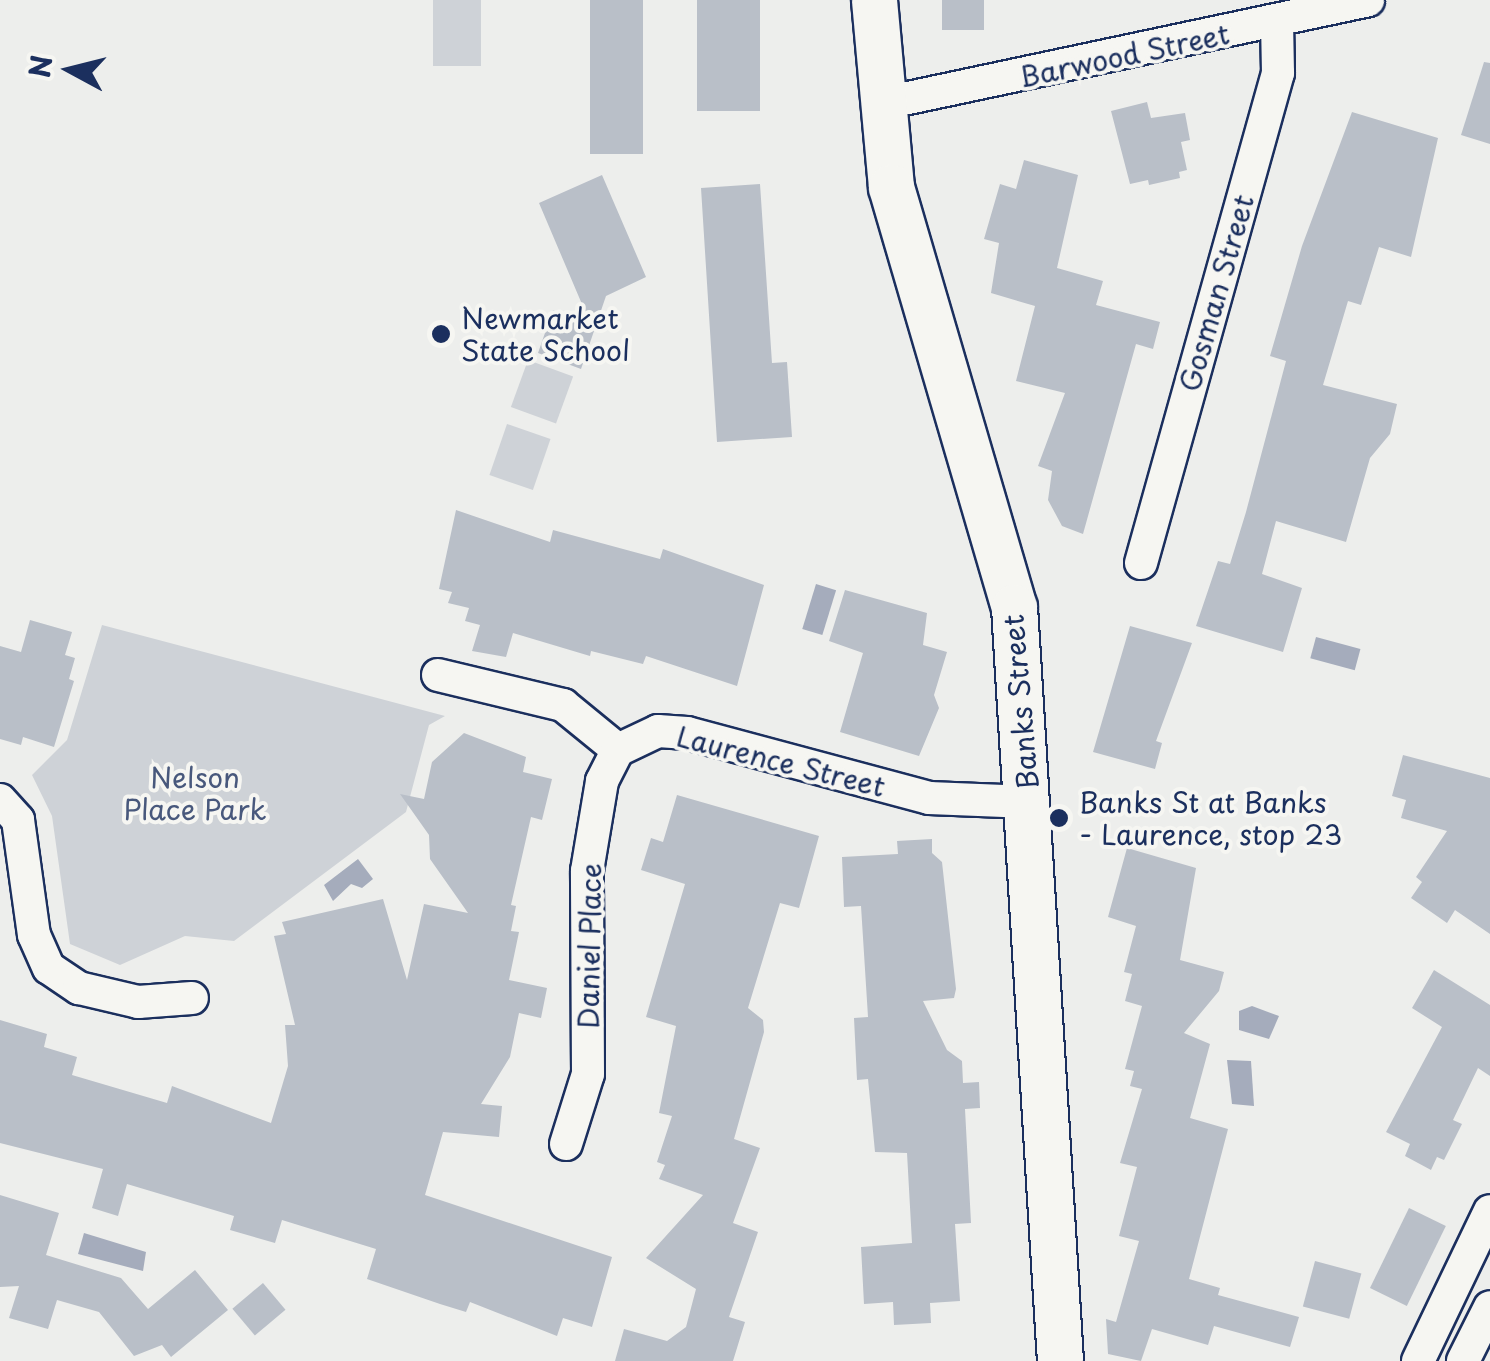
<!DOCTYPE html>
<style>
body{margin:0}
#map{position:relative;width:1490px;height:1361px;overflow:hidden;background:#edeeec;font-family:"Playpen Sans",sans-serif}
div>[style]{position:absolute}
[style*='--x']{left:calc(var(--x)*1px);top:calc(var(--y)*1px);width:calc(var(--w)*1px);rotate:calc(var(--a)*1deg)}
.green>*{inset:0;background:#ced2d7;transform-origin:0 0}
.water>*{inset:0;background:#a5acbc;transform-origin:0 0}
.building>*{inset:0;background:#b9bfc8;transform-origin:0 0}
.roads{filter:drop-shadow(2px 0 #1b2f5e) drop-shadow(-2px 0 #1b2f5e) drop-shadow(0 2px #1b2f5e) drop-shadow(0 -2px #1b2f5e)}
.street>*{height:32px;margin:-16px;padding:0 16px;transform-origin:16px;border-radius:16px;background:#f6f6f2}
.secondary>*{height:45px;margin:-22.5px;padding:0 22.5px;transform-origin:22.5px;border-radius:22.5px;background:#f6f6f2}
.dots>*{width:28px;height:28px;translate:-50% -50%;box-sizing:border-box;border:5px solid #f6f6f2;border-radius:50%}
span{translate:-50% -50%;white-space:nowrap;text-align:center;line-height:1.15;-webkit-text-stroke:8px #f6f6f2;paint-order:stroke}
.street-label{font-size:28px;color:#1b2f5e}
.poi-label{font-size:28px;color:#1b2f5e}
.left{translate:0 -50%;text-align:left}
.park-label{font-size:28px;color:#48587c}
.north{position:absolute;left:20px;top:20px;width:100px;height:100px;-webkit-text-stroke:8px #f6f6f2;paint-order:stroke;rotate:277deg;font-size:28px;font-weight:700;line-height:40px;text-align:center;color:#1b2f5e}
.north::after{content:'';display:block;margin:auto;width:35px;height:45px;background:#1b2f5e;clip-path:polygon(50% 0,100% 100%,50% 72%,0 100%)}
</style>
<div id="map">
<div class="green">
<div style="left:433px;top:0;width:48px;height:66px"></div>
<div style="left:528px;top:360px;width:48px;height:50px;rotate:20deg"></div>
<div style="left:507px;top:424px;width:46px;height:54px;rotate:19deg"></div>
<div style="clip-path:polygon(102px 625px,445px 716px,429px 725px,406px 812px,234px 941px,185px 936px,120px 965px,70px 944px,52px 816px,32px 775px,67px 740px)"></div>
</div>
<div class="water">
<div style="left:816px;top:584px;width:21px;height:47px;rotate:17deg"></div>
<div style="left:1316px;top:637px;width:46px;height:22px;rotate:15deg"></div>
<div style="clip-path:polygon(358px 859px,373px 879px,362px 888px,351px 884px,333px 901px,324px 885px)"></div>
<div style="clip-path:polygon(1252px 1006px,1279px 1016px,1269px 1039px,1239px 1030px,1239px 1011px)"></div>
<div style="clip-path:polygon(1227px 1060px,1251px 1061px,1254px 1106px,1232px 1104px)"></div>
<div style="clip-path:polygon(84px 1233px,146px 1252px,143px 1271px,78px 1254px)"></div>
</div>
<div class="building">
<div style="left:590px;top:0;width:53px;height:154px"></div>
<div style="left:697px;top:0;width:63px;height:111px"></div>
<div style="left:942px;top:0;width:42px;height:30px"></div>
<div style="clip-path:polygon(1484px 62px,1490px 63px,1490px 144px,1461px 135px)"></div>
<div style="clip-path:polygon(1147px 102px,1151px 118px,1185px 113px,1190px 140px,1181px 142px,1187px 170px,1179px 172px,1180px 178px,1149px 185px,1148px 180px,1130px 184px,1111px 111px)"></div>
<div style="clip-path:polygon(1352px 112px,1438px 138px,1411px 257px,1379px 247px,1361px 305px,1348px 301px,1323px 385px,1397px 404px,1390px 434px,1370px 458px,1346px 542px,1276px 521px,1262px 574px,1302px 588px,1283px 652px,1196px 626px,1218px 561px,1230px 564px,1246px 512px,1286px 361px,1270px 356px,1302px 246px)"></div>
<div style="clip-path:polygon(1024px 160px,1078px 175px,1057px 268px,1103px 281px,1096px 305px,1160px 322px,1153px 349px,1136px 344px,1083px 534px,1062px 526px,1048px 500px,1052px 471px,1038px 466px,1065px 393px,1016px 381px,1035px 306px,991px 293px,999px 243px,984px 239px,1000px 184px,1016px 189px)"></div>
<div style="clip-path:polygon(602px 175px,646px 277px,606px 296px,581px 369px,538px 353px,553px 310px,590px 323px,539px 203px)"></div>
<div style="clip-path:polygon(760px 184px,772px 363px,787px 362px,792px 437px,717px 442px,701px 188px)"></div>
<div style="clip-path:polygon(456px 510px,550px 542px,553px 530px,660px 559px,663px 549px,764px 585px,737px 686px,646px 656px,643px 664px,591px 651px,590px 656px,513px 633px,506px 657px,472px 651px,480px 625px,465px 621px,469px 608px,448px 603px,452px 592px,439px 589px)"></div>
<div style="clip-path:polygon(845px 590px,927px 613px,923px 645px,947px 652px,934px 695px,939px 708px,919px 756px,840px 732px,863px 653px,829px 641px)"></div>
<div style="clip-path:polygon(30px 620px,72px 632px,65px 655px,75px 658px,69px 679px,74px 681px,54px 747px,23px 737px,21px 745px,0 739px,0 646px,21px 652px)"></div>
<div style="clip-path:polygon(1130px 626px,1192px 643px,1156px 741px,1162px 743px,1155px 769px,1093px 752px)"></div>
<div style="clip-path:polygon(464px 733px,526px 757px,523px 772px,552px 779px,542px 820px,531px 817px,511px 905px,516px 906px,511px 931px,519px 932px,509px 980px,547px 988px,541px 1018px,519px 1013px,510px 1057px,481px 1104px,502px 1106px,499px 1137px,443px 1132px,425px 1195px,612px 1257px,592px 1327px,563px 1318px,557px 1336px,470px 1302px,466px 1312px,440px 1304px,367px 1279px,376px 1249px,282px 1220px,275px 1243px,230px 1230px,234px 1216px,127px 1184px,118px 1216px,92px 1208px,103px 1169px,0 1143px,0 1020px,47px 1034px,44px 1047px,77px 1057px,72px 1075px,167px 1103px,172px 1086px,271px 1123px,288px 1066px,285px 1025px,295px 1025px,274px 936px,286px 934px,282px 922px,383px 899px,407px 980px,424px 904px,468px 913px,430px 859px,429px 835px,400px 794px,424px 799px,432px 762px)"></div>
<div style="clip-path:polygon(1403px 755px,1490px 778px,1490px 934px,1455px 910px,1447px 923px,1411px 898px,1422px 882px,1416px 877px,1447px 831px,1401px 818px,1406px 800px,1392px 796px)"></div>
<div style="clip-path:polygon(677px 795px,819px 836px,799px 908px,780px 903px,748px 1008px,763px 1020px,764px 1032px,734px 1139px,760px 1148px,733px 1223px,758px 1232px,729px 1317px,745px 1322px,733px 1361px,615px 1361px,624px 1329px,667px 1341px,686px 1327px,696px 1289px,646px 1258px,703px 1195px,659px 1179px,665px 1165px,657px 1162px,672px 1116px,659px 1113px,676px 1026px,646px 1017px,685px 884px,641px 870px,651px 838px,663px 842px)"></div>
<div style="clip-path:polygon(932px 839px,932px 853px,942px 862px,956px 989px,954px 998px,923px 1001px,947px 1050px,962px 1061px,963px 1083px,979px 1082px,980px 1108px,965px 1109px,971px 1223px,955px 1224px,960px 1301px,930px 1303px,931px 1323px,894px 1325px,893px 1302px,864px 1304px,861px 1247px,912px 1243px,907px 1153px,875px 1152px,868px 1079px,857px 1080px,854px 1018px,868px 1017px,861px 906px,844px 907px,842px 857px,898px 854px,897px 841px)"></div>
<div style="clip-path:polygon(1127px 848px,1196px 868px,1180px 960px,1224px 972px,1219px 991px,1184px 1033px,1210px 1044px,1190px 1118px,1228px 1129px,1189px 1279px,1220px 1288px,1218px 1295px,1299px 1317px,1290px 1347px,1214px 1326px,1208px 1345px,1152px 1329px,1141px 1361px,1108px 1354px,1106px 1319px,1116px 1322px,1139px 1241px,1119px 1236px,1137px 1167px,1120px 1163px,1142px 1089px,1130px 1086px,1134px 1071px,1125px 1069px,1142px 1006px,1125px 1001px,1132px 974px,1124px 972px,1136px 926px,1108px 917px)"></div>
<div style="clip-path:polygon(1434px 970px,1490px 1005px,1490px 1076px,1478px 1068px,1453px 1120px,1462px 1124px,1444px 1160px,1437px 1157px,1431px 1170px,1405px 1156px,1410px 1144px,1386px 1132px,1442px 1027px,1412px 1008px)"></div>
<div style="clip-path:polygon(0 1195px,59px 1213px,46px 1255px,121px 1278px,148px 1309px,195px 1270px,228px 1310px,171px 1357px,162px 1345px,134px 1356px,99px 1312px,57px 1300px,48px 1329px,9px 1318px,19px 1286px,0 1287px)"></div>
<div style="left:1409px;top:1208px;width:41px;height:89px;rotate:26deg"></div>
<div style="left:1315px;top:1261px;width:48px;height:47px;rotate:15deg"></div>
<div style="left:263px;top:1283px;width:35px;height:40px;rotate:50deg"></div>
</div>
<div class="roads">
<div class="street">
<div style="--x:880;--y:104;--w:499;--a:-12"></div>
<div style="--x:1141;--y:563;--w:509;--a:-74.38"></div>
<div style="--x:1278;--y:73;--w:52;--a:-91.1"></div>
<div style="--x:438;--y:675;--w:129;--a:13.5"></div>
<div style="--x:563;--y:705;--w:71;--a:39.3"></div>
<div style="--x:0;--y:800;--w:27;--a:48"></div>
<div style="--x:18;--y:820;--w:116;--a:82.1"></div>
<div style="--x:34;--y:935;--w:36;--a:66"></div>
<div style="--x:49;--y:968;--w:36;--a:34"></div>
<div style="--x:79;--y:988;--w:61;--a:13.3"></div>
<div style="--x:138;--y:1002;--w:54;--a:-4.2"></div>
<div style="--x:566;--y:1144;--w:73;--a:-72.6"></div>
<div style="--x:588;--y:1074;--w:203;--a:-90.3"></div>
<div style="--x:587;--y:871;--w:91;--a:-80.5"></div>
<div style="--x:602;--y:781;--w:35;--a:-63"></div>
<div style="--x:618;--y:750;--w:44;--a:-25.4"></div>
<div style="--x:658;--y:731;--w:29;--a:4"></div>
<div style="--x:687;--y:733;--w:251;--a:15"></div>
<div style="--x:929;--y:798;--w:100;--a:2.3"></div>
<div style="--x:1418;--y:1361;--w:166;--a:-64.4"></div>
<div style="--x:1463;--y:1361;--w:60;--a:-63.4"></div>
</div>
<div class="secondary">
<div style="--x:874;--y:0;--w:188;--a:84.8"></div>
<div style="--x:891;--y:187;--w:438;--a:73.7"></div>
<div style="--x:1014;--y:607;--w:755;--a:86.51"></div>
</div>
</div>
<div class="dots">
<div style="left:441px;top:334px;background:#1b2f5e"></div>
<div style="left:1059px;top:818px;background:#1b2f5e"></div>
</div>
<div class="street-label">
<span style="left:1124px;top:55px;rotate:-12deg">Barwood Street</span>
<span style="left:1216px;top:293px;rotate:-74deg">Gosman Street</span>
<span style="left:1020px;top:702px;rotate:-95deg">Banks Street</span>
<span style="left:781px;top:761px;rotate:14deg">Laurence Street</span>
<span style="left:589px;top:946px;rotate:-89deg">Daniel Place</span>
</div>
<div class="poi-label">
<span class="left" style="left:461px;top:334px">Newmarket<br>State School</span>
<span class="left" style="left:1079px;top:818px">Banks St at Banks<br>- Laurence, stop 23</span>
</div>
<div class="park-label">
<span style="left:195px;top:793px">Nelson<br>Place Park</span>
</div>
<div class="north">N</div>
</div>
